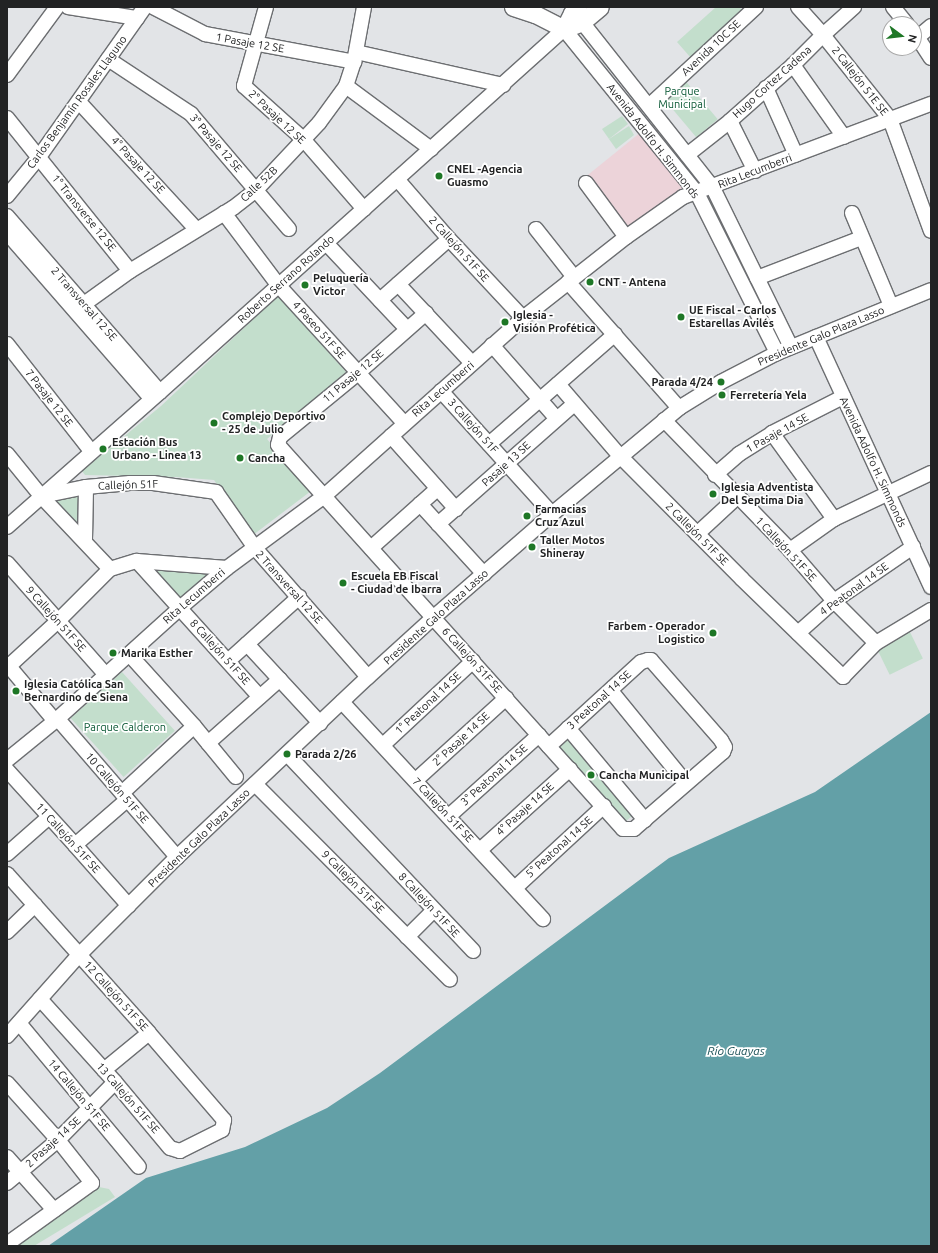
<!DOCTYPE html>
<meta charset="utf-8">
<style>
body{margin:0}
#map{position:relative;width:938px;height:1253px;overflow:hidden;background:#e2e4e7;font-family:Ubuntu,sans-serif}
div>[style]{position:absolute}
[style*='--x']{left:calc(var(--x)*1px);top:calc(var(--y)*1px);width:calc(var(--w)*1px);rotate:calc(var(--a)*1deg)}
.commercial>*{inset:0;background:#ecd3d9;transform-origin:0 0}
.green>*{inset:0;background:#c3decc;transform-origin:0 0}
.water>*{inset:0;background:#63a0a7}
.roads{filter:drop-shadow(1px 0 #6c6e71) drop-shadow(-1px 0 #6c6e71) drop-shadow(0 1px #6c6e71) drop-shadow(0 -1px #6c6e71)}
.minor>*{height:14px;margin:-7px;padding:0 7px;transform-origin:7px;border-radius:7px;background:#fff}
.major>*{height:17px;margin:-8.5px;padding:0 8.5px;transform-origin:8.5px;border-radius:8.5px;background:#fff}
.dots>*{width:11px;height:11px;translate:-50% -50%;box-sizing:border-box;border:2px solid #fff;border-radius:50%}
span{translate:-50% -50%;white-space:nowrap;text-align:center;line-height:1.15;-webkit-text-stroke:3.5px #fff;paint-order:stroke}
.street-label{font-size:11px;color:#222324}
.park-label{font-size:11px;color:#0a5834}
.poi-label{font-size:11px;color:#222324;font-weight:700}
.left{translate:0 -50%;text-align:left}
.right{translate:-100% -50%;text-align:right}
.water-label{font-size:12px;color:#1a5056;font-style:italic}
.frame{position:absolute;inset:0;border:8px solid #222324;pointer-events:none}
.north{position:absolute;left:882px;top:16px;width:40px;height:40px;box-sizing:border-box;background:#fff;border:1px solid #a7a7a7;border-radius:50%;rotate:105deg;font-size:11px;font-weight:700;line-height:16px;text-align:center;color:#222324}
.north::after{content:'';display:block;margin:auto;width:14px;height:18px;background:#1e7726;clip-path:polygon(50% 0,100% 100%,50% 72%,0 100%)}
</style>
<div id="map">
<div class="commercial">
<div style="left:641px;top:132px;width:70px;height:70px;rotate:51deg"></div>
</div>
<div class="green">
<div style="clip-path:polygon(716px 7px,739px 7px,744px 12px,691px 58px,677px 42px)"></div>
<div style="left:683px;top:78px;width:54px;height:28px;rotate:50deg"></div>
<div style="clip-path:polygon(622px 116px,628px 124px,609px 139px,602px 129px)"></div>
<div style="clip-path:polygon(629px 126px,634px 135px,616px 149px,609px 139px)"></div>
<div style="clip-path:polygon(278px 296px,346px 372px,267px 439px,311px 491px,253px 535px,214px 480px,176px 477px,85px 475px,82px 471px,161px 406px)"></div>
<div style="clip-path:polygon(79px 492px,77px 521px,74px 522px,52px 498px)"></div>
<div style="clip-path:polygon(149px 565px,215px 571px,179px 601px)"></div>
<div style="left:908px;top:628px;width:34px;height:37px;rotate:64deg"></div>
<div style="left:122px;top:672px;width:79px;height:69px;rotate:48deg"></div>
<div style="left:569px;top:733px;width:104px;height:21px;rotate:50deg"></div>
<div style="clip-path:polygon(99px 1187px,109px 1189px,115px 1197px,34px 1246px,14px 1246px)"></div>
</div>
<div class="water">
<div style="clip-path:polygon(931px 712px,931px 1246px,48px 1246px,146px 1178px,245px 1147px,327px 1108px,380px 1073px,669px 858px,815px 792px)"></div>
</div>
<div class="roads">
<div class="minor">
<div style="--x:68;--y:7;--w:70;--a:9.1"></div>
<div style="--x:153;--y:7;--w:59;--a:27.4"></div>
<div style="--x:205;--y:34;--w:152;--a:10.6"></div>
<div style="--x:266;--y:7;--w:82;--a:105.6"></div>
<div style="--x:244;--y:86;--w:79;--a:41.9"></div>
<div style="--x:303;--y:139;--w:93;--a:48.9"></div>
<div style="--x:798;--y:7;--w:38;--a:48"></div>
<div style="--x:823;--y:35;--w:107;--a:51.4"></div>
<div style="--x:890;--y:119;--w:119;--a:69.9"></div>
<div style="--x:893;--y:7;--w:22;--a:51"></div>
<div style="--x:582;--y:22;--w:211;--a:51.7"></div>
<div style="--x:713;--y:188;--w:177;--a:63.9"></div>
<div style="--x:914;--y:32;--w:31;--a:57"></div>
<div style="--x:918;--y:37;--w:17;--a:-40"></div>
<div style="--x:356;--y:52;--w:151;--a:12.7"></div>
<div style="--x:108;--y:59;--w:100;--a:33.5"></div>
<div style="--x:191;--y:114;--w:151;--a:49.6"></div>
<div style="--x:793;--y:65;--w:88;--a:54.7"></div>
<div style="--x:7;--y:75;--w:84;--a:-53.7"></div>
<div style="--x:346;--y:86;--w:106;--a:36.5"></div>
<div style="--x:766;--y:88;--w:73;--a:65.9"></div>
<div style="--x:79;--y:102;--w:173;--a:47.3"></div>
<div style="--x:649;--y:106;--w:146;--a:-42.8"></div>
<div style="--x:7;--y:118;--w:196;--a:51.2"></div>
<div style="--x:730;--y:121;--w:56;--a:63.4"></div>
<div style="--x:687;--y:155;--w:55;--a:-38.3"></div>
<div style="--x:730;--y:121;--w:84;--a:-41.6"></div>
<div style="--x:793;--y:65;--w:42;--a:-45"></div>
<div style="--x:823;--y:35;--w:42;--a:-42.1"></div>
<div style="--x:397;--y:179;--w:79;--a:49.1"></div>
<div style="--x:449;--y:239;--w:108;--a:46.9"></div>
<div style="--x:586;--y:183;--w:67;--a:53.5"></div>
<div style="--x:7;--y:196;--w:50;--a:-50.6"></div>
<div style="--x:39;--y:157;--w:184;--a:-54.8"></div>
<div style="--x:224;--y:213;--w:91;--a:53"></div>
<div style="--x:279;--y:286;--w:185;--a:47.6"></div>
<div style="--x:852;--y:213;--w:101;--a:67.2"></div>
<div style="--x:7;--y:216;--w:233;--a:49"></div>
<div style="--x:536;--y:229;--w:61;--a:51.6"></div>
<div style="--x:7;--y:233;--w:220;--a:48.9"></div>
<div style="--x:326;--y:243;--w:118;--a:46.7"></div>
<div style="--x:757;--y:278;--w:111;--a:-21"></div>
<div style="--x:568;--y:282;--w:168;--a:48.6"></div>
<div style="--x:398;--y:284;--w:108;--a:46.9"></div>
<div style="--x:380;--y:300;--w:92;--a:-41.5"></div>
<div style="--x:84;--y:304;--w:57;--a:-35.7"></div>
<div style="--x:130;--y:271;--w:121;--a:-31.5"></div>
<div style="--x:233;--y:208;--w:29;--a:-38"></div>
<div style="--x:256;--y:190;--w:92;--a:-46.8"></div>
<div style="--x:319;--y:123;--w:46;--a:-53.9"></div>
<div style="--x:346;--y:86;--w:25;--a:-72"></div>
<div style="--x:354;--y:62;--w:56;--a:-79.7"></div>
<div style="--x:426;--y:313;--w:91;--a:138.6"></div>
<div style="--x:358;--y:373;--w:101;--a:140.6"></div>
<div style="--x:280;--y:437;--w:8;--a:104"></div>
<div style="--x:278;--y:445;--w:516;--a:48.06"></div>
<div style="--x:623;--y:829;--w:11;--a:0"></div>
<div style="--x:634;--y:829;--w:118;--a:-40.9"></div>
<div style="--x:723;--y:752;--w:5;--a:-68"></div>
<div style="--x:725;--y:747;--w:8;--a:-120"></div>
<div style="--x:721;--y:740;--w:106;--a:-131.2"></div>
<div style="--x:651;--y:660;--w:3;--a:180"></div>
<div style="--x:648;--y:660;--w:7;--a:164"></div>
<div style="--x:641;--y:662;--w:125;--a:137.6"></div>
<div style="--x:816;--y:337;--w:275;--a:65.3"></div>
<div style="--x:7;--y:344;--w:136;--a:51.9"></div>
<div style="--x:492;--y:345;--w:98;--a:48.7"></div>
<div style="--x:558;--y:384;--w:95;--a:49.3"></div>
<div style="--x:620;--y:456;--w:173;--a:45.2"></div>
<div style="--x:742;--y:579;--w:141;--a:44.1"></div>
<div style="--x:843;--y:677;--w:47;--a:-45.9"></div>
<div style="--x:876;--y:643;--w:64;--a:-31"></div>
<div style="--x:441;--y:391;--w:166;--a:47.9"></div>
<div style="--x:664;--y:420;--w:181;--a:45.9"></div>
<div style="--x:790;--y:550;--w:67;--a:49.2"></div>
<div style="--x:834;--y:601;--w:59;--a:45"></div>
<div style="--x:772;--y:433;--w:106;--a:54.2"></div>
<div style="--x:391;--y:436;--w:98;--a:48.3"></div>
<div style="--x:489;--y:444;--w:167;--a:-41.1"></div>
<div style="--x:7;--y:454;--w:54;--a:51"></div>
<div style="--x:41;--y:496;--w:100;--a:46.6"></div>
<div style="--x:110;--y:569;--w:28;--a:-17"></div>
<div style="--x:137;--y:561;--w:183;--a:47.9"></div>
<div style="--x:715;--y:475;--w:32;--a:-41"></div>
<div style="--x:739;--y:454;--w:39;--a:-32"></div>
<div style="--x:772;--y:433;--w:80;--a:-26.9"></div>
<div style="--x:42;--y:496;--w:45;--a:-11.6"></div>
<div style="--x:86;--y:487;--w:44;--a:-5.2"></div>
<div style="--x:130;--y:483;--w:23;--a:0"></div>
<div style="--x:153;--y:483;--w:64;--a:8.1"></div>
<div style="--x:216;--y:492;--w:68;--a:55.1"></div>
<div style="--x:255;--y:548;--w:171;--a:48.8"></div>
<div style="--x:420;--y:504;--w:95;--a:47.6"></div>
<div style="--x:438;--y:524;--w:181;--a:-41.4"></div>
<div style="--x:7;--y:527;--w:204;--a:-41.4"></div>
<div style="--x:160;--y:392;--w:543;--a:-41.94"></div>
<div style="--x:564;--y:29;--w:211;--a:51"></div>
<div style="--x:697;--y:193;--w:179;--a:63.4"></div>
<div style="--x:697;--y:534;--w:54;--a:-42.8"></div>
<div style="--x:85;--y:540;--w:53;--a:-88.9"></div>
<div style="--x:371;--y:548;--w:89;--a:-41.8"></div>
<div style="--x:790;--y:550;--w:54;--a:-35.2"></div>
<div style="--x:834;--y:519;--w:107;--a:-25.4"></div>
<div style="--x:137;--y:561;--w:90;--a:4.4"></div>
<div style="--x:7;--y:563;--w:149;--a:48.5"></div>
<div style="--x:798;--y:633;--w:48;--a:-41.6"></div>
<div style="--x:834;--y:601;--w:96;--a:-34.4"></div>
<div style="--x:247;--y:644;--w:108;--a:47.3"></div>
<div style="--x:129;--y:654;--w:97;--a:47.9"></div>
<div style="--x:194;--y:726;--w:66;--a:50.5"></div>
<div style="--x:228;--y:661;--w:96;--a:-42"></div>
<div style="--x:7;--y:664;--w:75;--a:49.9"></div>
<div style="--x:9;--y:666;--w:67;--a:-42.6"></div>
<div style="--x:58;--y:621;--w:74;--a:-45"></div>
<div style="--x:611;--y:691;--w:119;--a:50.8"></div>
<div style="--x:342;--y:702;--w:296;--a:47.2"></div>
<div style="--x:57;--y:718;--w:184;--a:49.2"></div>
<div style="--x:568;--y:728;--w:120;--a:50.1"></div>
<div style="--x:208;--y:743;--w:96;--a:-41.6"></div>
<div style="--x:383;--y:745;--w:123;--a:-43"></div>
<div style="--x:287;--y:754;--w:271;--a:46.6"></div>
<div style="--x:7;--y:760;--w:62;--a:-39.1"></div>
<div style="--x:55;--y:721;--w:170;--a:-42.1"></div>
<div style="--x:181;--y:607;--w:60;--a:-40.3"></div>
<div style="--x:227;--y:568;--w:119;--a:-36.5"></div>
<div style="--x:323;--y:497;--w:268;--a:-41.8"></div>
<div style="--x:523;--y:318;--w:131;--a:-38.2"></div>
<div style="--x:626;--y:237;--w:70;--a:-35.1"></div>
<div style="--x:683;--y:197;--w:265;--a:-20.6"></div>
<div style="--x:7;--y:770;--w:101;--a:47.8"></div>
<div style="--x:75;--y:845;--w:81;--a:48.5"></div>
<div style="--x:416;--y:780;--w:122;--a:-42.3"></div>
<div style="--x:255;--y:784;--w:276;--a:45.1"></div>
<div style="--x:122;--y:793;--w:98;--a:-42.9"></div>
<div style="--x:449;--y:816;--w:121;--a:-42"></div>
<div style="--x:75;--y:845;--w:69;--a:-40.9"></div>
<div style="--x:480;--y:850;--w:121;--a:-42"></div>
<div style="--x:7;--y:854;--w:56;--a:-41.4"></div>
<div style="--x:7;--y:874;--w:213;--a:48.2"></div>
<div style="--x:149;--y:1033;--w:115;--a:49.2"></div>
<div style="--x:224;--y:1120;--w:10;--a:101"></div>
<div style="--x:222;--y:1130;--w:47;--a:153.4"></div>
<div style="--x:180;--y:1151;--w:10;--a:-163"></div>
<div style="--x:170;--y:1148;--w:86;--a:-129.8"></div>
<div style="--x:115;--y:1082;--w:112;--a:-132.1"></div>
<div style="--x:515;--y:888;--w:121;--a:-42.7"></div>
<div style="--x:7;--y:932;--w:39;--a:-44"></div>
<div style="--x:407;--y:937;--w:38;--a:-45"></div>
<div style="--x:19;--y:1023;--w:187;--a:50.2"></div>
<div style="--x:7;--y:1036;--w:108;--a:-48.4"></div>
<div style="--x:79;--y:955;--w:139;--a:-45"></div>
<div style="--x:177;--y:857;--w:262;--a:-43.3"></div>
<div style="--x:368;--y:677;--w:89;--a:-42.3"></div>
<div style="--x:434;--y:617;--w:157;--a:-41.1"></div>
<div style="--x:552;--y:514;--w:165;--a:-39.8"></div>
<div style="--x:679;--y:408;--w:49;--a:-31.8"></div>
<div style="--x:721;--y:382;--w:63;--a:-27.4"></div>
<div style="--x:777;--y:353;--w:166;--a:-22.2"></div>
<div style="--x:104;--y:1070;--w:58;--a:-39.4"></div>
<div style="--x:7;--y:1083;--w:76;--a:48.2"></div>
<div style="--x:58;--y:1140;--w:55;--a:51.7"></div>
<div style="--x:92;--y:1183;--w:105;--a:144.3"></div>
<div style="--x:7;--y:1157;--w:71;--a:48.4"></div>
<div style="--x:7;--y:1183;--w:67;--a:-40.1"></div>
<div style="--x:58;--y:1140;--w:81;--a:-45.5"></div>
</div>
<div class="major">
<div style="--x:513;--y:7;--w:23;--a:18"></div>
<div style="--x:535;--y:14;--w:33;--a:27"></div>
<div style="--x:564;--y:29;--w:19;--a:-21"></div>
<div style="--x:582;--y:22;--w:23;--a:-40"></div>
<div style="--x:564;--y:29;--w:18;--a:-63"></div>
<div style="--x:572;--y:13;--w:8;--a:-45"></div>
</div>
</div>
<div class="dots">
<div style="left:439px;top:176px;background:#1e7726"></div>
<div style="left:590px;top:282px;background:#1e7726"></div>
<div style="left:305px;top:285px;background:#1e7726"></div>
<div style="left:681px;top:317px;background:#1e7726"></div>
<div style="left:505px;top:322px;background:#1e7726"></div>
<div style="left:721px;top:382px;background:#1e7726"></div>
<div style="left:722px;top:395px;background:#1e7726"></div>
<div style="left:214px;top:423px;background:#1e7726"></div>
<div style="left:103px;top:449px;background:#1e7726"></div>
<div style="left:240px;top:458px;background:#1e7726"></div>
<div style="left:713px;top:494px;background:#1e7726"></div>
<div style="left:527px;top:516px;background:#1e7726"></div>
<div style="left:532px;top:547px;background:#1e7726"></div>
<div style="left:343px;top:583px;background:#1e7726"></div>
<div style="left:713px;top:633px;background:#1e7726"></div>
<div style="left:113px;top:653px;background:#1e7726"></div>
<div style="left:16px;top:691px;background:#1e7726"></div>
<div style="left:287px;top:754px;background:#1e7726"></div>
<div style="left:591px;top:775px;background:#1e7726"></div>
</div>
<div class="street-label">
<span style="left:250px;top:43px;rotate:10deg">1 Pasaje 12 SE</span>
<span style="left:711px;top:48px;rotate:-43deg">Avenida 10C SE</span>
<span style="left:860px;top:81px;rotate:52deg">2 Callejón 51E SE</span>
<span style="left:772px;top:82px;rotate:-42deg">Hugo Cortez Cadena</span>
<span style="left:77px;top:102px;rotate:-54deg">Carlos Benjamín Rosales Llaguno</span>
<span style="left:277px;top:117px;rotate:43deg">2° Pasaje 12 SE</span>
<span style="left:653px;top:141px;rotate:52deg">Avenida Adolfo H. Simmonds</span>
<span style="left:216px;top:143px;rotate:49deg">3° Pasaje 12 SE</span>
<span style="left:138px;top:165px;rotate:47deg">4° Pasaje 12 SE</span>
<span style="left:755px;top:171px;rotate:-21deg">Rita Lecumberri</span>
<span style="left:259px;top:184px;rotate:-43deg">Calle 52B</span>
<span style="left:84px;top:213px;rotate:51deg">1° Transverse 12 SE</span>
<span style="left:459px;top:249px;rotate:48deg">2 Callejón 51F SE</span>
<span style="left:286px;top:279px;rotate:-42deg">Roberto Serrano Rolando</span>
<span style="left:84px;top:304px;rotate:49deg">2 Transversal 12 SE</span>
<span style="left:319px;top:330px;rotate:48deg">4 Paseo 51F SE</span>
<span style="left:821px;top:336px;rotate:-23deg">Presidente Galo Plaza Lasso</span>
<span style="left:353px;top:376px;rotate:-40deg">11 Pasaje 12 SE</span>
<span style="left:443px;top:389px;rotate:-41deg">Rita Lecumberri</span>
<span style="left:49px;top:398px;rotate:52deg">7 Pasaje 12 SE</span>
<span style="left:473px;top:426px;rotate:48deg">3 Callejón 51F</span>
<span style="left:777px;top:433px;rotate:-29deg">1 Pasaje 14 SE</span>
<span style="left:873px;top:462px;rotate:65deg">Avenida Adolfo H. Simmonds</span>
<span style="left:506px;top:464px;rotate:-42deg">Pasaje 13 SE</span>
<span style="left:128px;top:485px;rotate:-2deg">Callejón 51F</span>
<span style="left:697px;top:534px;rotate:45deg">2 Callejón 51F SE</span>
<span style="left:786px;top:549px;rotate:47deg">1 Callejón 51F SE</span>
<span style="left:289px;top:587px;rotate:48deg">2 Transversal 12 SE</span>
<span style="left:854px;top:589px;rotate:-36deg">4 Peatonal 14 SE</span>
<span style="left:194px;top:596px;rotate:-41deg">Rita Lecumberri</span>
<span style="left:436px;top:617px;rotate:-42deg">Presidente Galo Plaza Lasso</span>
<span style="left:56px;top:619px;rotate:48deg">9 Callejón 51F SE</span>
<span style="left:220px;top:652px;rotate:48deg">8 Callejón 51F SE</span>
<span style="left:472px;top:660px;rotate:48deg">6 Callejón 51F SE</span>
<span style="left:599px;top:700px;rotate:-42deg">3 Peatonal 14 SE</span>
<span style="left:428px;top:703px;rotate:-43deg">1° Peatonal 14 SE</span>
<span style="left:461px;top:739px;rotate:-43deg">2° Pasaje 14 SE</span>
<span style="left:494px;top:775px;rotate:-42deg">3° Peatonal 14 SE</span>
<span style="left:117px;top:788px;rotate:49deg">10 Callejón 51F SE</span>
<span style="left:525px;top:809px;rotate:-42deg">4° Pasaje 14 SE</span>
<span style="left:443px;top:810px;rotate:47deg">7 Callejón 51F SE</span>
<span style="left:68px;top:838px;rotate:48deg">11 Callejón 51F SE</span>
<span style="left:199px;top:838px;rotate:-44deg">Presidente Galo Plaza Lasso</span>
<span style="left:559px;top:847px;rotate:-42deg">5° Peatonal 14 SE</span>
<span style="left:353px;top:882px;rotate:45deg">9 Callejón 51F SE</span>
<span style="left:429px;top:905px;rotate:47deg">8 Callejón 51F SE</span>
<span style="left:116px;top:996px;rotate:48deg">12 Callejón 51F SE</span>
<span style="left:79px;top:1095px;rotate:50deg">14 Callejón 51F SE</span>
<span style="left:128px;top:1098px;rotate:49deg">13 Callejón 51F SE</span>
<span style="left:53px;top:1142px;rotate:-42deg">2 Pasaje 14 SE</span>
</div>
<div class="park-label">
<span style="left:682px;top:98px">Parque<br>Municipal</span>
<span style="left:125px;top:727px">Parque Calderon</span>
</div>
<div class="poi-label">
<span class="left" style="left:447px;top:176px">CNEL -Agencia<br>Guasmo</span>
<span class="left" style="left:313px;top:285px">Peluquería<br>Victor</span>
<span class="left" style="left:598px;top:282px">CNT - Antena</span>
<span class="left" style="left:689px;top:317px">UE Fiscal - Carlos<br>Estarellas Avilés</span>
<span class="left" style="left:513px;top:322px">Iglesia -<br>Visión Profética</span>
<span class="right" style="left:713px;top:382px">Parada 4/24</span>
<span class="left" style="left:730px;top:395px">Ferretería Yela</span>
<span class="left" style="left:222px;top:423px">Complejo Deportivo<br>- 25 de Julio</span>
<span class="left" style="left:112px;top:449px">Estación Bus<br>Urbano - Linea 13</span>
<span class="left" style="left:248px;top:458px">Cancha</span>
<span class="left" style="left:721px;top:494px">Iglesia Adventista<br>Del Septima Dia</span>
<span class="left" style="left:535px;top:516px">Farmacias<br>Cruz Azul</span>
<span class="left" style="left:540px;top:547px">Taller Motos<br>Shineray</span>
<span class="left" style="left:351px;top:583px">Escuela EB Fiscal<br>- Ciudad de Ibarra</span>
<span class="right" style="left:705px;top:633px">Farbem - Operador<br>Logistico</span>
<span class="left" style="left:121px;top:653px">Marika Esther</span>
<span class="left" style="left:24px;top:691px">Iglesia Católica San<br>Bernardino de Siena</span>
<span class="left" style="left:295px;top:754px">Parada 2/26</span>
<span class="left" style="left:599px;top:775px">Cancha Municipal</span>
</div>
<div class="water-label">
<span style="left:736px;top:1051px">Río Guayas</span>
</div>
<div class="frame"></div>
<div class="north">N</div>
</div>
